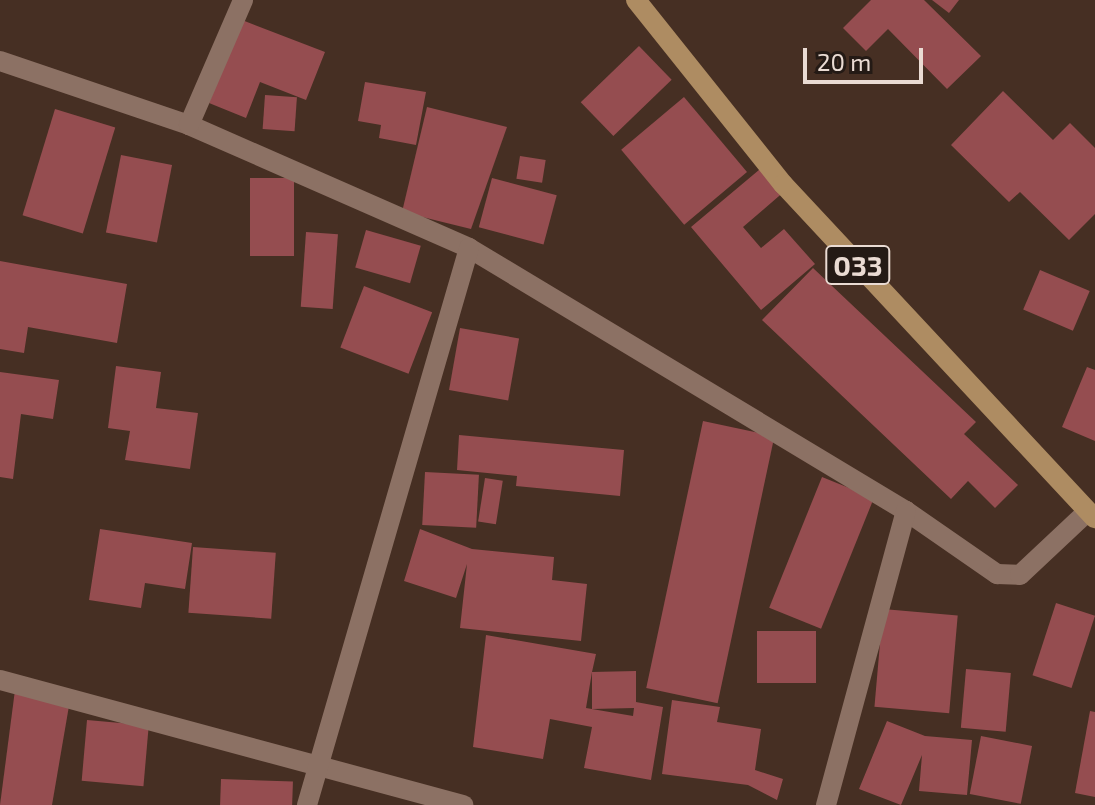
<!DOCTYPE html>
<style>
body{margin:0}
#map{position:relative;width:1095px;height:805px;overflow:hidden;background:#462f23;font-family:"Exo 2",sans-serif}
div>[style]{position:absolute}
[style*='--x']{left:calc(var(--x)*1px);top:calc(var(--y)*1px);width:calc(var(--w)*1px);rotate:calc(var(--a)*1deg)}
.building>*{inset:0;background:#954d50;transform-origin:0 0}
.street>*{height:20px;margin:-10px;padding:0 10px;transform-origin:10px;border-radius:10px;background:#8c7164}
.primary>*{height:20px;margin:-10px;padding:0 10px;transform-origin:10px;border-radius:10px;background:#ae8c62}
span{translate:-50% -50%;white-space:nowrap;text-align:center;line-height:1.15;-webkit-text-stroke:6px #241a15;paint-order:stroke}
.shield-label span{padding:2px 6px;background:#241a15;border:2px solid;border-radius:6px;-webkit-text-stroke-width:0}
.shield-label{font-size:28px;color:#eadbd3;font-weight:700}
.scale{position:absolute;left:803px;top:48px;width:120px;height:36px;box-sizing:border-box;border:4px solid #eadbd3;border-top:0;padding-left:10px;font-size:24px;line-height:28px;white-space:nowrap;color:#eadbd3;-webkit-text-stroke:6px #241a15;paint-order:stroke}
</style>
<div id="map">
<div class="building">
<div style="clip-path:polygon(871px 0,924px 0,981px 56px,947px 89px,888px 29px,866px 51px,843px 28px)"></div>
<div style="clip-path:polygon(932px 0,959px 0,949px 13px)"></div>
<div style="clip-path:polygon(242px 20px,325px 52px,306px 100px,260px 82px,246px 118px,209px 103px)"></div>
<div style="left:639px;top:46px;width:47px;height:81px;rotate:46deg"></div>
<div style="clip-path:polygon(365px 82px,426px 92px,416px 145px,379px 138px,381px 125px,358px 121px)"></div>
<div style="clip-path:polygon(1003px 91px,1053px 140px,1070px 123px,1095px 148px,1095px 214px,1069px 240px,1020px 192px,1009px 202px,951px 145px)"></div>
<div style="left:265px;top:95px;width:32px;height:34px;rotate:4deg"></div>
<div style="left:684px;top:97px;width:98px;height:82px;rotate:50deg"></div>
<div style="clip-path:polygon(427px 107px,507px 127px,471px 229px,402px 212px)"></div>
<div style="left:55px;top:109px;width:63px;height:111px;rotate:17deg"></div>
<div style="left:121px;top:155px;width:52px;height:79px;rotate:11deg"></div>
<div style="left:520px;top:156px;width:26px;height:23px;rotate:9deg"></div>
<div style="clip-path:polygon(765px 165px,786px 190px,743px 227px,761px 248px,784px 229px,815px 264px,761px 310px,691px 227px)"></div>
<div style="left:250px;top:178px;width:44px;height:78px"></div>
<div style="left:492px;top:178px;width:67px;height:51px;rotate:15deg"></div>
<div style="left:366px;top:230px;width:57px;height:39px;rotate:16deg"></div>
<div style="left:306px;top:232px;width:32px;height:75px;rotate:4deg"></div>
<div style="clip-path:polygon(0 261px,127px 284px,117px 343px,28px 327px,24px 353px,0 349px)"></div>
<div style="clip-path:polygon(813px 268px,976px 422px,964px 434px,1018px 485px,995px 508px,968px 481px,951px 499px,762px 320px)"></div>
<div style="left:1040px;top:270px;width:54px;height:43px;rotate:23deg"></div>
<div style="left:364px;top:286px;width:73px;height:66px;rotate:21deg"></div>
<div style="left:460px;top:328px;width:60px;height:63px;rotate:10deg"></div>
<div style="clip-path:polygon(116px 366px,161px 372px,156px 408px,198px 413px,190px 469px,125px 460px,130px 431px,108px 428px)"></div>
<div style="clip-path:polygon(1087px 367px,1095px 370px,1095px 441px,1062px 427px)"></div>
<div style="clip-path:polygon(0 372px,59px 380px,53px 419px,21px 414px,13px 479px,0 477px)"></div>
<div style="left:703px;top:421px;width:73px;height:273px;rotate:12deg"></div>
<div style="clip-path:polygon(459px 435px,624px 450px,620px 496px,516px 486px,517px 476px,457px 470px)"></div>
<div style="left:425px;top:472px;width:54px;height:53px;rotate:3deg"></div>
<div style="left:822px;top:477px;width:56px;height:141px;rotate:22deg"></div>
<div style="left:485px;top:478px;width:18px;height:44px;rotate:9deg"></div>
<div style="clip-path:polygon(100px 529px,192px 543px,185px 589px,145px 583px,141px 608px,89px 600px)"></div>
<div style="clip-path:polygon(420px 529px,472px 549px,554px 557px,552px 580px,587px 584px,581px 641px,460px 628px,467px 564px,456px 598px,404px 581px)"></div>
<div style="left:193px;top:547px;width:83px;height:66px;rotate:4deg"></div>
<div style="left:1056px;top:603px;width:41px;height:76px;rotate:18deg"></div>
<div style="left:883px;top:609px;width:75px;height:98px;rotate:5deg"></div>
<div style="left:757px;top:631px;width:59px;height:52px"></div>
<div style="clip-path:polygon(evenodd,486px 635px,596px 654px,592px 672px,636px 671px,636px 702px,663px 707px,651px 780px,584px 768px,592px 727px,550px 719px,543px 759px,473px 747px,486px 635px,592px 672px,592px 709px,634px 708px,633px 716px,586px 708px,592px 672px)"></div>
<div style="left:966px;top:669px;width:45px;height:59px;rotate:5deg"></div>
<div style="clip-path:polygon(15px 690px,70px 700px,52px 805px,0 805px)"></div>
<div style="clip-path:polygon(672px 700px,720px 707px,717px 722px,761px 729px,755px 770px,783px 779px,777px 800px,748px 785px,662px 774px)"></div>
<div style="clip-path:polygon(1090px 711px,1095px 712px,1095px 797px,1075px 793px)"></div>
<div style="left:87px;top:720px;width:62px;height:61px;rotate:5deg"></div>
<div style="clip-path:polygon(887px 721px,925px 736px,972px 740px,967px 795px,919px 791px,922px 755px,901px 805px,859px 789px)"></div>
<div style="left:981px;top:736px;width:52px;height:59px;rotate:11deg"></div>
<div style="left:221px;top:779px;width:72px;height:26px;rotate:2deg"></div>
</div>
<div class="street">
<div style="--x:0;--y:61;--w:200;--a:18.7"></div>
<div style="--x:189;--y:125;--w:306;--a:23.7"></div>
<div style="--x:469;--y:248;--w:510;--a:31.04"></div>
<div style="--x:906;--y:511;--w:111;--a:34.7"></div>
<div style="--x:997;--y:574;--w:23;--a:2"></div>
<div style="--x:1020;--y:575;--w:92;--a:-43.2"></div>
<div style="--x:189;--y:125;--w:136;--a:-66.6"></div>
<div style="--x:0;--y:680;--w:480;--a:15.1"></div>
<div style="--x:307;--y:805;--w:580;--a:-73.78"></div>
<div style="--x:826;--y:805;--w:305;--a:-74.8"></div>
</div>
<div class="primary">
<div style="--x:636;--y:0;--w:236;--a:51.4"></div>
<div style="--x:783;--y:184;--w:457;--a:47"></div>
</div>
<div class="shield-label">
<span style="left:858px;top:265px">033</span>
</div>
<div class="scale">20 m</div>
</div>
